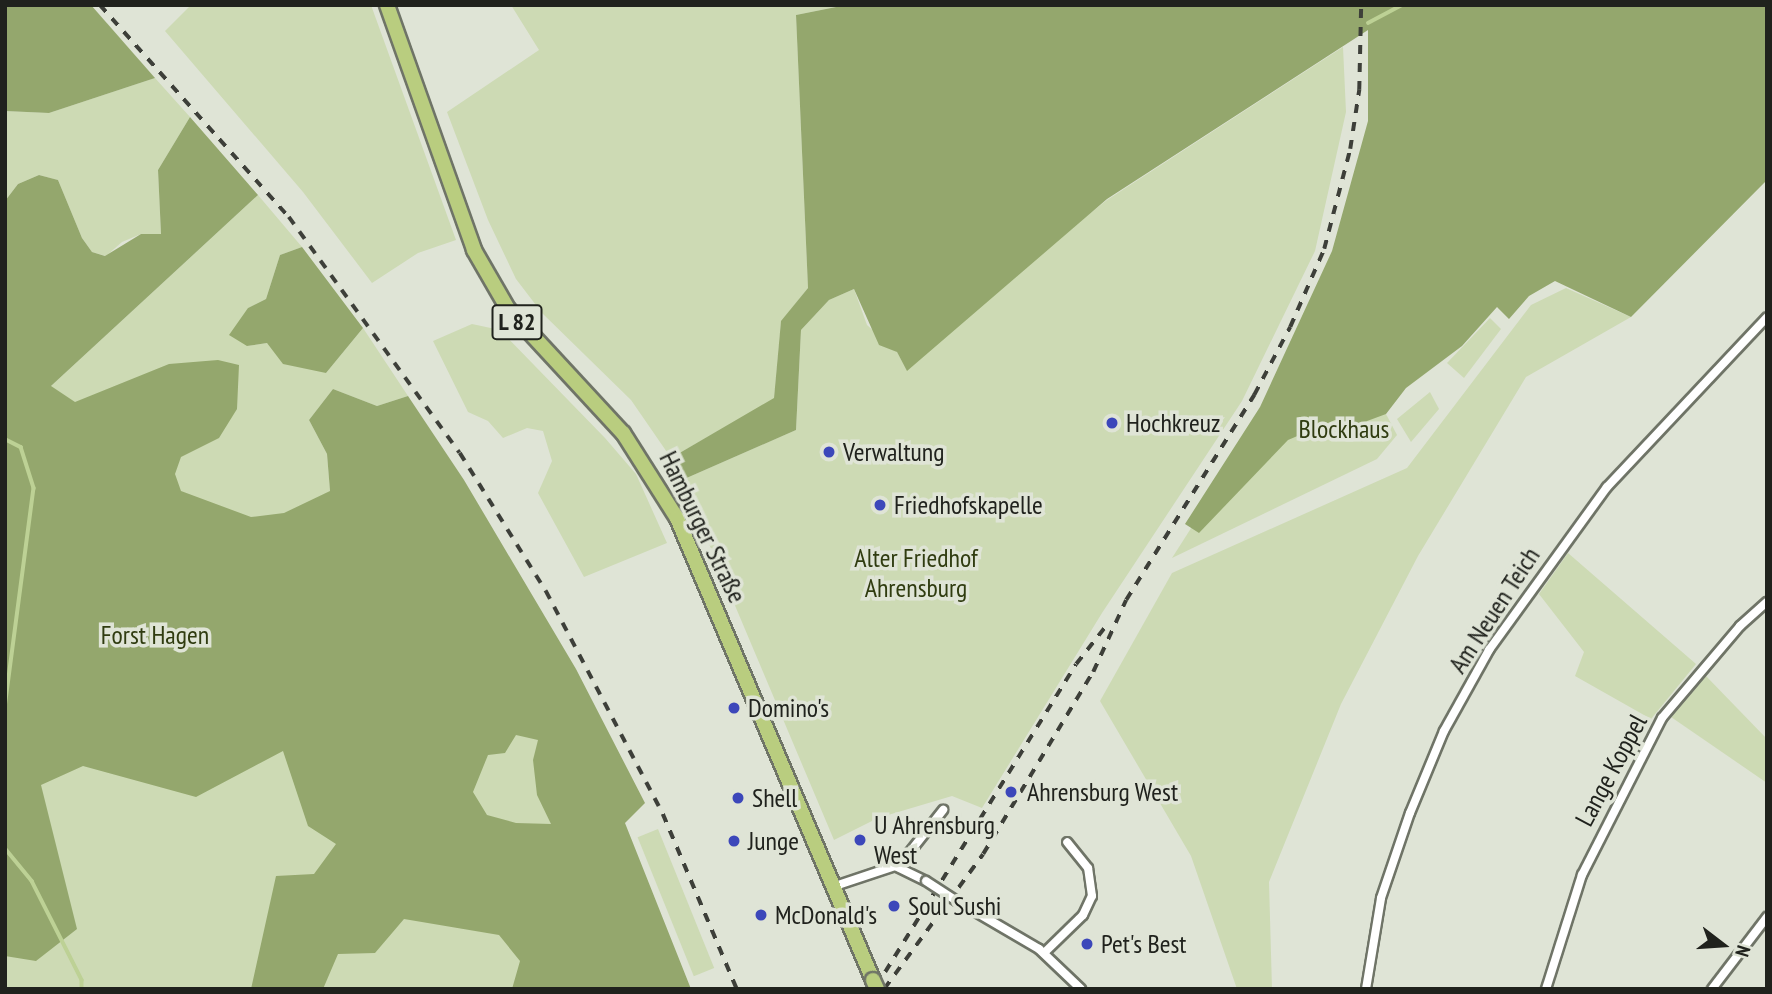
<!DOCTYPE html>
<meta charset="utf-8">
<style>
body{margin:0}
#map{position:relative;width:1772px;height:994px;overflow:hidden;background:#dfe4d6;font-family:"PT Sans Narrow",sans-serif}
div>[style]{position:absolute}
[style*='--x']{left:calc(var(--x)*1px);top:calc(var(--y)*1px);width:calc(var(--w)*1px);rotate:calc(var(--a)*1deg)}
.green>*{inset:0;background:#cddab4;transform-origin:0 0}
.forest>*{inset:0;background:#94a76d}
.stream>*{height:3.5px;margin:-1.75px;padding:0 1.75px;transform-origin:1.75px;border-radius:1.75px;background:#bdd195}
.roads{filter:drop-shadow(2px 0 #6f7467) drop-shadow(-2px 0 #6f7467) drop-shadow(0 2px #6f7467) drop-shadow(0 -2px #6f7467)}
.minor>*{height:8px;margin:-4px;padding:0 4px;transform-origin:4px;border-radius:4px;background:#fff}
.primary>*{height:14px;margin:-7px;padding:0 7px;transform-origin:7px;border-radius:7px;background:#b9cd7f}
.rail>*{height:3.5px;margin-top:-1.75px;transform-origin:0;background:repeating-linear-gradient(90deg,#3d3f39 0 9px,transparent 0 18px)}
.bridges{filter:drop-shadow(2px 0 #6f7467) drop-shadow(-2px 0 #6f7467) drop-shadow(0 2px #6f7467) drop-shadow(0 -2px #6f7467)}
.minor-bridge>*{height:8px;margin:-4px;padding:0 4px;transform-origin:4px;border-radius:4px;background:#fff}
.primary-bridge>*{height:14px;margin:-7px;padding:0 7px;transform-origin:7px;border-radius:7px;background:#b9cd7f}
.dots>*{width:19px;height:19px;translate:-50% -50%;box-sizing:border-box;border:4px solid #dfe4d6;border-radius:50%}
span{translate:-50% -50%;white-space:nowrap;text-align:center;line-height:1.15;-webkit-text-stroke:7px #dfe4d6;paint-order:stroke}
.shield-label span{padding:2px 5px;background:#dfe4d6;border:2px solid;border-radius:5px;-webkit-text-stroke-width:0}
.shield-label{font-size:24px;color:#20221d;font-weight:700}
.poi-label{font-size:26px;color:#20221d}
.left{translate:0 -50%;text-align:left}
.park-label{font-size:26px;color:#303c10}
.street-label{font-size:26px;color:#20221d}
.frame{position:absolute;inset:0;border:7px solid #20221d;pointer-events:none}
.north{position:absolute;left:1688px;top:910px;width:70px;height:70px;-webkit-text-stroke:5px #dfe4d6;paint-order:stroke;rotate:107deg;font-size:19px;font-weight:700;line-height:28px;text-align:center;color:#20221d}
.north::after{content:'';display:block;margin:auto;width:24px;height:32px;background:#20221d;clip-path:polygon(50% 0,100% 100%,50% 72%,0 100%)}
</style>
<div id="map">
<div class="green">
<div style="clip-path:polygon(191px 5px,371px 5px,456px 240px,418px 253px,372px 283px,303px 192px,165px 31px)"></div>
<div style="clip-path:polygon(511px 5px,846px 5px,796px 15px,808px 288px,781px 322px,774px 399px,671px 458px,631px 400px,542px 313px,516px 279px,488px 220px,447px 112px,539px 50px)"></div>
<div style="clip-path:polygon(1343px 47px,1346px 112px,1315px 251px,1242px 401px,1102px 613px,982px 808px,952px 796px,878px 818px,834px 840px,682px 480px,796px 430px,801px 330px,829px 300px,854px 289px,867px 325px,897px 352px,907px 370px,1042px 251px,1107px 200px)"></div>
<div style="clip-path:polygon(155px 78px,190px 117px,158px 170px,161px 234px,141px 234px,122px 242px,106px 256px,92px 252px,82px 238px,58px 180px,39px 175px,18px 184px,5px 201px,5px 111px,49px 113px)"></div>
<div style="clip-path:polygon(258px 195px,302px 247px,280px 255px,266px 299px,248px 308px,247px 346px,267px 343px,326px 373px,363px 328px,408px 396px,377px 406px,333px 389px,309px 420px,327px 454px,330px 491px,448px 492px,653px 989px,5px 989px,5px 446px,51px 386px)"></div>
<div style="clip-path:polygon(1566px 288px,1631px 317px,1526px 377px,1418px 556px,1341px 704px,1269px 882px,1272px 989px,1237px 989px,1191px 856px,1100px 701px,1172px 573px,1407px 468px,1531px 305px)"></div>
<div style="clip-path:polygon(1490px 318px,1501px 329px,1464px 378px,1447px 363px)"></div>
<div style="clip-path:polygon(472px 324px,500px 330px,605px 438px,636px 474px,667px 543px,584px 577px,538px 493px,552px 461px,543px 431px,527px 428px,503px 438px,488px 421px,468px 412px,433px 341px)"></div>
<div style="clip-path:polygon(1430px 392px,1439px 409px,1411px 442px,1397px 419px)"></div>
<div style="clip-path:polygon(1269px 406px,1386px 414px,1397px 435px,1377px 459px,1172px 558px)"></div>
<div style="clip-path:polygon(1568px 553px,1696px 664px,1651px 719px,1575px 676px,1584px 652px,1539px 594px)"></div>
<div style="clip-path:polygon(1706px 676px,1767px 739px,1767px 783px,1671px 717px)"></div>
<div style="left:658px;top:829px;width:150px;height:22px;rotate:68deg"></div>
</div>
<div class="forest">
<div style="clip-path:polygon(5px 5px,91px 5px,155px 78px,49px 113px,5px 111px)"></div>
<div style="clip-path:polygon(846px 5px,1767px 5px,1767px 180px,1631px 317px,1555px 281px,1529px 296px,1509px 319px,1497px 307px,1462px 346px,1406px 388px,1386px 414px,1359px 424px,1335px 420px,1288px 440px,1199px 533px,1185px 524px,1260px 407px,1332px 251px,1368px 121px,1368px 30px,1107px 199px,907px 371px,897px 352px,879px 345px,854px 289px,829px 300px,801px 330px,796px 430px,682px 480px,671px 458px,774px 398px,781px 321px,808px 288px,796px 15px)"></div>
<div style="clip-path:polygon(evenodd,190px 117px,258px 195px,51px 386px,75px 402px,169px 364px,218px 360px,239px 365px,237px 409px,219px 438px,181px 457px,175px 474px,181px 491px,251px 517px,284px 513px,330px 491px,327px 454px,309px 420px,333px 389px,377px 406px,408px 396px,464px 480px,576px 669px,645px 803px,625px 823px,691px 989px,512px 989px,520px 961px,499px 935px,404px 919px,375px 953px,338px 954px,323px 989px,251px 989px,276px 876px,314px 874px,336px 844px,308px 826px,283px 751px,196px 797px,83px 766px,41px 785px,77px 929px,36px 961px,5px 956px,5px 201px,18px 184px,39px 175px,58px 180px,82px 238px,92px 252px,105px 256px,141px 234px,161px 234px,158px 170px,190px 117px,516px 735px,538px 740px,533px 760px,537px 795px,551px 824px,516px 823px,487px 815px,473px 792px,488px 755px,505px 753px,516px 735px)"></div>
<div style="clip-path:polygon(302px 247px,363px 328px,326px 373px,283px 364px,267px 343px,247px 346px,229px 335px,248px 308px,266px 299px,280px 255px)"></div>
</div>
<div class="stream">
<div style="--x:1368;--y:23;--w:38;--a:-28"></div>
<div style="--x:5;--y:439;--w:18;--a:27"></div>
<div style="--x:21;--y:447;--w:43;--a:72.4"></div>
<div style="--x:34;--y:488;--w:223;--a:97.5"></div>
<div style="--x:5;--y:848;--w:43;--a:50.7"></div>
<div style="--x:32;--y:881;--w:111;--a:63.2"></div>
<div style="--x:82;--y:980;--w:9;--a:90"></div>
</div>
<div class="roads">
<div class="minor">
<div style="--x:898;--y:867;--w:73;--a:-51.7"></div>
<div style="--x:832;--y:887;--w:66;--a:-18.4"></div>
<div style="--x:895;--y:866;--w:34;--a:26"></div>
<div style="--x:957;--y:901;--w:95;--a:30.3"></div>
<div style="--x:1039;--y:949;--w:58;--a:43.6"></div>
<div style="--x:1044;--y:953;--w:54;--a:-44.3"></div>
<div style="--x:1083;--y:915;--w:21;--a:-65"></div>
<div style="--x:1092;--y:896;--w:28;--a:-98"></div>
<div style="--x:1088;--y:868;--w:33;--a:-129"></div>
<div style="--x:1366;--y:989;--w:92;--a:-80.6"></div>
<div style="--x:1381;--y:898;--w:90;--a:-71.2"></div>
<div style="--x:1410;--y:813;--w:89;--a:-67.5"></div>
<div style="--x:1444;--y:731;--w:93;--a:-60.9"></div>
<div style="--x:1489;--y:650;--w:201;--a:-54.1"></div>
<div style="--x:1607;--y:487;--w:233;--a:-46.7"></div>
<div style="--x:1546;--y:989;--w:120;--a:-72.5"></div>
<div style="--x:1582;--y:875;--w:176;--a:-63"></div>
<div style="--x:1662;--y:718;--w:121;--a:-49.7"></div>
<div style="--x:1740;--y:626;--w:36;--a:-42"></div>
<div style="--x:1712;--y:989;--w:91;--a:-52.6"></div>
</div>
<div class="primary">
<div style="--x:387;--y:5;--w:260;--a:70.4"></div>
<div style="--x:474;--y:250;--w:68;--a:60"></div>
<div style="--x:508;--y:309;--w:169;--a:47.2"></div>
<div style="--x:623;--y:433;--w:101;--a:57.6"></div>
<div style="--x:677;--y:518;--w:502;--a:67.01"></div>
</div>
</div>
<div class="rail">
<div style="--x:100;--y:5;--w:284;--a:48.3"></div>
<div style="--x:289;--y:217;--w:291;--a:54.1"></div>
<div style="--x:460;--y:453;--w:163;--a:58.1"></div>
<div style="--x:546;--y:591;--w:252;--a:62.3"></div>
<div style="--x:663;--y:814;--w:190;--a:67.1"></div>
<div style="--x:885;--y:972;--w:362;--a:-58.2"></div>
<div style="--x:1076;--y:664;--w:53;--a:-51.8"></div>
<div style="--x:884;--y:989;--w:167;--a:-53.7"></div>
<div style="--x:983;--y:854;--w:213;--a:-58.9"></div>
<div style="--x:1093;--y:672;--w:79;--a:-65.4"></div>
<div style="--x:1126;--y:600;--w:242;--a:-58"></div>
<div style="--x:1254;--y:395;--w:77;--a:-62.1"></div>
<div style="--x:1290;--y:327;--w:85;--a:-66.4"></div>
<div style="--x:1324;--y:249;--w:103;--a:-75.4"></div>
<div style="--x:1350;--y:149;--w:60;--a:-81.3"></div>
<div style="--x:1359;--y:90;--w:85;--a:-88.7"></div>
</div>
<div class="bridges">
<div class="minor-bridge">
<div style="--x:926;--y:881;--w:37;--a:33"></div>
</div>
<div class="primary-bridge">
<div style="--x:873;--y:980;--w:10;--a:66"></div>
</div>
</div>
<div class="dots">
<div style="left:1112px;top:423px;background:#3c47ba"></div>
<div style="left:829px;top:452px;background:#3c47ba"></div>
<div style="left:880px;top:505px;background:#3c47ba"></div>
<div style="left:734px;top:708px;background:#3c47ba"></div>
<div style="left:1011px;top:792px;background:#3c47ba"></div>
<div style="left:738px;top:798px;background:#3c47ba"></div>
<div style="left:860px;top:840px;background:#3c47ba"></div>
<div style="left:734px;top:841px;background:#3c47ba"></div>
<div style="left:894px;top:906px;background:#3c47ba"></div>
<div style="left:761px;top:915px;background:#3c47ba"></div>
<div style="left:1087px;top:944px;background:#3c47ba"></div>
</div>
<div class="shield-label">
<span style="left:517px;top:322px">L 82</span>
</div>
<div class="poi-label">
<span class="left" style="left:1126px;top:423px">Hochkreuz</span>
<span class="left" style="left:843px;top:452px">Verwaltung</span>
<span class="left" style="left:894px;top:505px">Friedhofskapelle</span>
<span class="left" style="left:748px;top:708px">Domino's</span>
<span class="left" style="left:1027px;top:792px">Ahrensburg West</span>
<span class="left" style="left:752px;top:798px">Shell</span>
<span class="left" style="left:874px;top:840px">U Ahrensburg<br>West</span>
<span class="left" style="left:748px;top:841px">Junge</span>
<span class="left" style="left:908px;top:906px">Soul Sushi</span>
<span class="left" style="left:775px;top:915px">McDonald's</span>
<span class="left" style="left:1101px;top:944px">Pet's Best</span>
</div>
<div class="park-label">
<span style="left:1344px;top:429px">Blockhaus</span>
<span style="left:916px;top:573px">Alter Friedhof<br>Ahrensburg</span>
<span style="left:155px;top:635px">Forst Hagen</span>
</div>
<div class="street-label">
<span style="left:703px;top:527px;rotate:64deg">Hamburger Straße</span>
<span style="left:1494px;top:610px;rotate:-57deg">Am Neuen Teich</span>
<span style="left:1611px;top:770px;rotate:-62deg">Lange Koppel</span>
</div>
<div class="frame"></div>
<div class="north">N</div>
</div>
